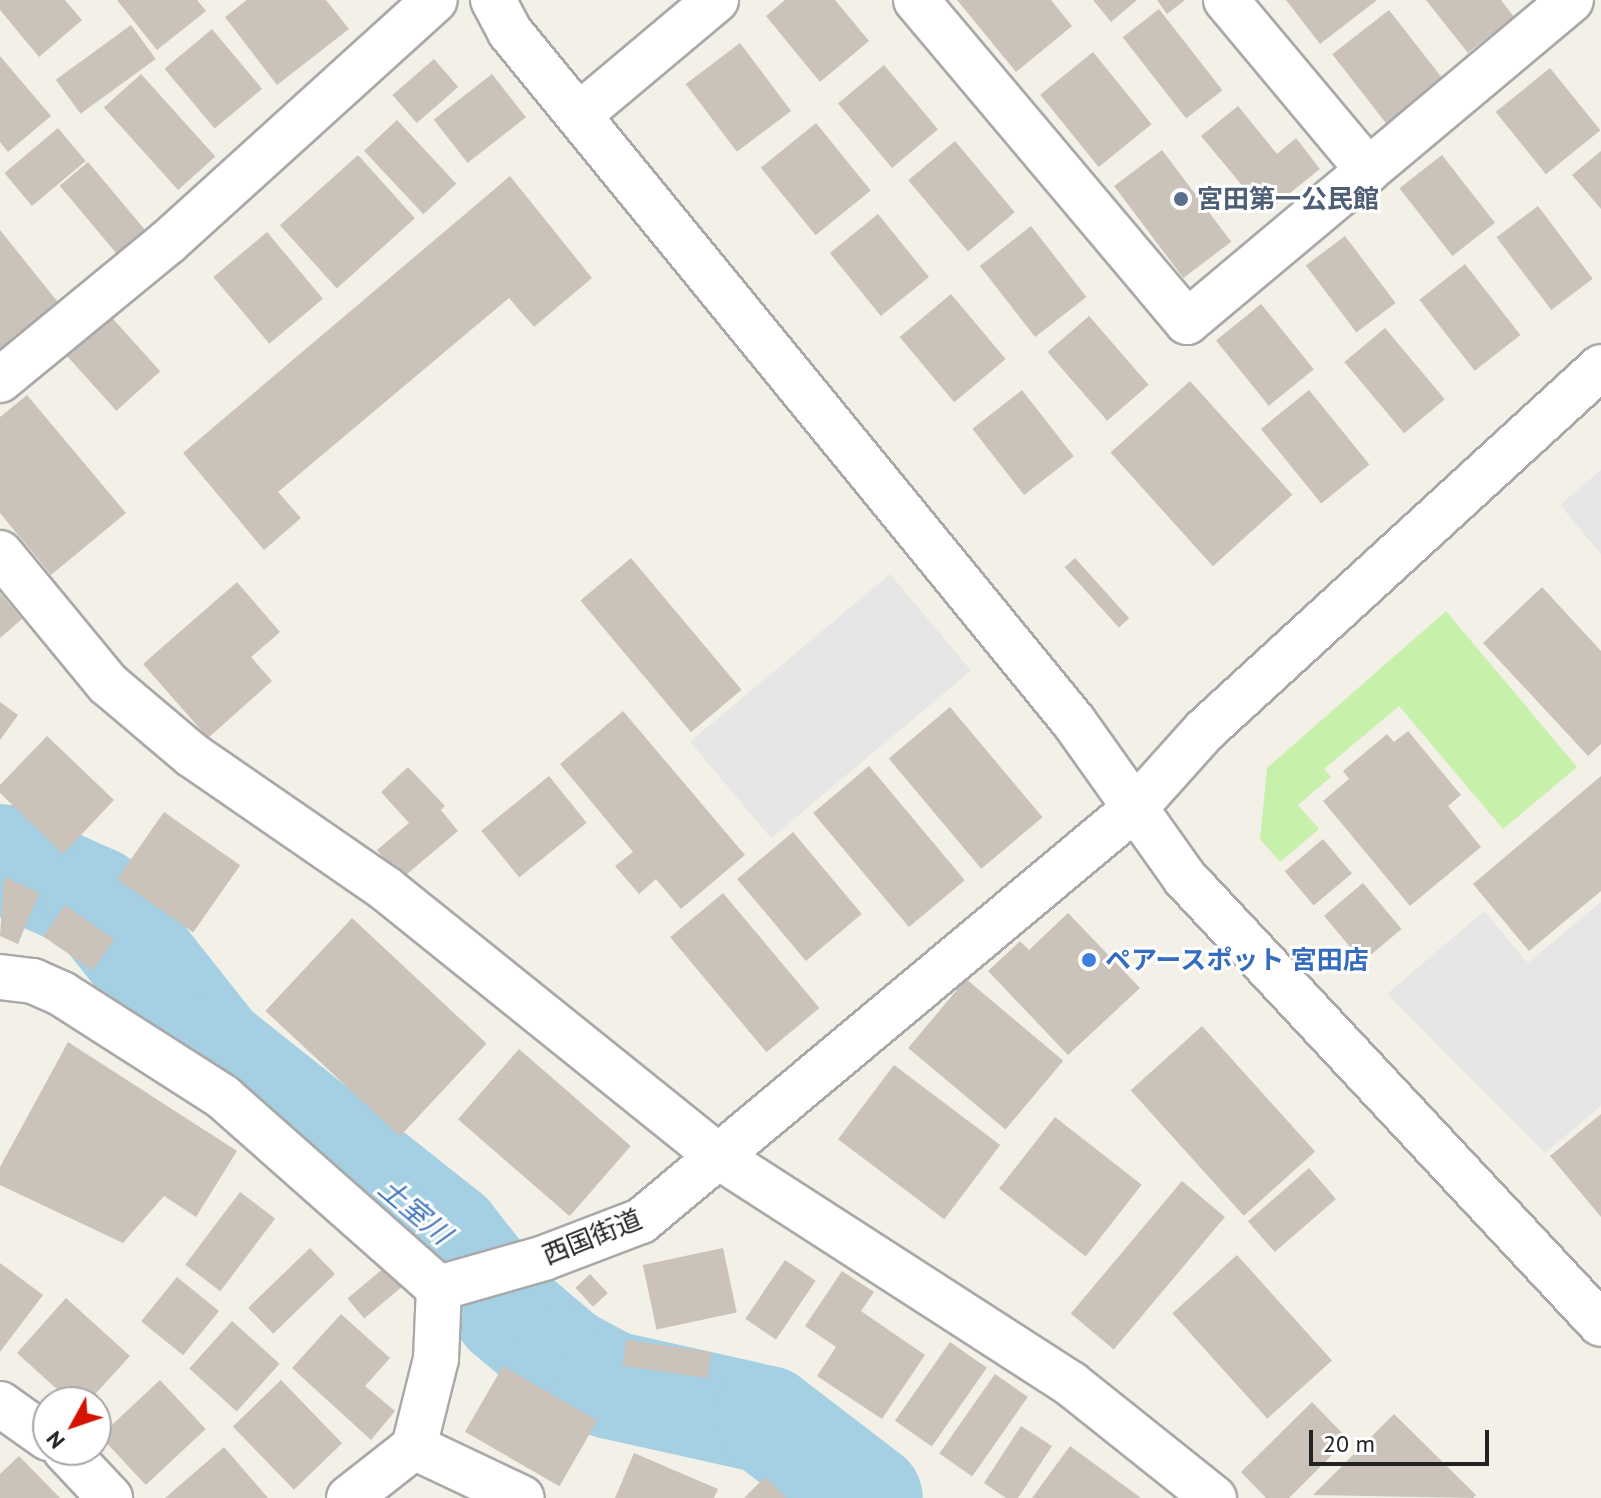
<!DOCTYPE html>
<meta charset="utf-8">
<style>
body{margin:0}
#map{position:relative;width:1601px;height:1498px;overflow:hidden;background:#f3f0e8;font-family:"PT Sans","Noto Sans JP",sans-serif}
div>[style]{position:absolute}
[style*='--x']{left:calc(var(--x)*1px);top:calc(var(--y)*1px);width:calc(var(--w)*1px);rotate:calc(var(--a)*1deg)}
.grass>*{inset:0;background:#c7f0ab}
.parking>*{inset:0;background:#e6e6e6;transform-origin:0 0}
.river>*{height:108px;margin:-54px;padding:0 54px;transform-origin:54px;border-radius:54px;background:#a5d0e3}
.building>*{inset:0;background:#cbc3ba;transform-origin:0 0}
.roads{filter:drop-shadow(2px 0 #a9a9a9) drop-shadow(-2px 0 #a9a9a9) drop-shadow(0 2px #a9a9a9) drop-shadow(0 -2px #a9a9a9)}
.minor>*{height:44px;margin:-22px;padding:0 22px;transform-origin:22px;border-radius:22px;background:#fff}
.tertiary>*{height:44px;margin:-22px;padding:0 22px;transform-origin:22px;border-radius:22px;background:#fff}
.dots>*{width:22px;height:22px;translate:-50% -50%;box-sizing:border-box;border:4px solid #fff;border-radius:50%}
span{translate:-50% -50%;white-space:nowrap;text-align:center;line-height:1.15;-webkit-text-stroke:6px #fff;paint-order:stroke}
.service-label{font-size:26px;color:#4e5e75;font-weight:700}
.left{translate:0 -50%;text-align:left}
.shop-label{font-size:26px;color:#366cbe;font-weight:700}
.street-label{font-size:26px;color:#222}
.water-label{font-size:28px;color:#4475bc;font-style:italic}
.north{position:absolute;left:32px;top:1386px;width:80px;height:80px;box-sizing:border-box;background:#fff;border:2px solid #a7a7a7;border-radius:50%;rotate:230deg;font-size:22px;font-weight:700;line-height:32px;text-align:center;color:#222}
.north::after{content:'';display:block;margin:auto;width:28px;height:36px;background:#d41300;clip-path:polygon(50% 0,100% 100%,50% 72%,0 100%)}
.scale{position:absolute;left:1309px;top:1430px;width:180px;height:36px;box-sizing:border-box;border:4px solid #222;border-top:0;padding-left:10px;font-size:24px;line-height:28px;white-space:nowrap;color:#222;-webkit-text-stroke:6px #fff;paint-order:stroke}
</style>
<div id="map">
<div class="grass">
<div style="clip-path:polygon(1446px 611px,1577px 767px,1503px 829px,1399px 706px,1324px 769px,1331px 777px,1298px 805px,1319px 829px,1280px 862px,1260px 839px,1267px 768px)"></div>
</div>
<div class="parking">
<div style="clip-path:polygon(1601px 470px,1601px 554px,1560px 505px)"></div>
<div style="left:890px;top:574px;width:126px;height:261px;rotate:50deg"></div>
<div style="clip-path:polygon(1601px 902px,1601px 1106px,1545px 1153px,1387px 994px,1484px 911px,1528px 963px)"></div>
</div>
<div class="river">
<div style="--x:0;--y:858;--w:105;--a:24.1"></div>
<div style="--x:96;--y:901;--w:190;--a:51.6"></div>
<div style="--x:214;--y:1050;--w:299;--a:38.5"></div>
<div style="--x:448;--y:1236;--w:97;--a:51.7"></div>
<div style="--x:508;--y:1312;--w:76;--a:40.2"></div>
<div style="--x:566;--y:1361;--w:51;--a:28.1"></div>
<div style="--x:611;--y:1385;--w:160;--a:12.6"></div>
<div style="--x:767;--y:1420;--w:128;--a:37.4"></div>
</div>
<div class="building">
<div style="clip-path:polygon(0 0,65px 0,82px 20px,39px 57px,0 10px)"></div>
<div style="clip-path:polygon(117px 0,197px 0,206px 11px,157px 50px)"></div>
<div style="clip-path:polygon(247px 0,326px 0,349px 29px,277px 85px,225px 17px)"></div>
<div style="clip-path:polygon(785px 0,835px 0,869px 41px,820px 82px,766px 16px)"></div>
<div style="clip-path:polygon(957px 0,1051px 0,1072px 26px,1016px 72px)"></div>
<div style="clip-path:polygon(1093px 0,1137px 0,1111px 22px)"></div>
<div style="clip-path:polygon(1157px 0,1185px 0,1167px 14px)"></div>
<div style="clip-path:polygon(1286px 0,1377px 0,1320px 44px)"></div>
<div style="clip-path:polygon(1426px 0,1501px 0,1514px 17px,1468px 53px)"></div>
<div style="left:1159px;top:9px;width:103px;height:46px;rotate:52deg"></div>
<div style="left:1389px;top:10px;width:88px;height:72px;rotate:52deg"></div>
<div style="left:131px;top:25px;width:42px;height:93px;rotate:54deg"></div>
<div style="left:212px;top:29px;width:78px;height:62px;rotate:50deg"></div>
<div style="left:740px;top:43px;width:85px;height:68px;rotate:53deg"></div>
<div style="left:1093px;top:52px;width:93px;height:68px;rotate:51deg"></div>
<div style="clip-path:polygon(0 56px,51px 116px,8px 152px,0 142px)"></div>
<div style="left:434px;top:59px;width:37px;height:55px;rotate:49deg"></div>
<div style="left:884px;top:65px;width:84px;height:60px;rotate:50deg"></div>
<div style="left:1550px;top:68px;width:80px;height:70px;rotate:51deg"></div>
<div style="left:141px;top:74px;width:111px;height:50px;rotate:48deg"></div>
<div style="left:492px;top:74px;width:55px;height:74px;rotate:52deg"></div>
<div style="clip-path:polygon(1238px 106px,1277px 154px,1296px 138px,1320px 169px,1265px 213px,1201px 136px)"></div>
<div style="left:397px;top:120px;width:87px;height:45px;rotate:47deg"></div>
<div style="left:816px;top:123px;width:87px;height:71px;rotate:51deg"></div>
<div style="left:58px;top:128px;width:43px;height:70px;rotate:50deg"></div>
<div style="left:955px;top:141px;width:93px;height:61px;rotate:50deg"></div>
<div style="left:1162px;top:150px;width:115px;height:60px;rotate:53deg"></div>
<div style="clip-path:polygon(1601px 151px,1601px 209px,1572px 175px)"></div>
<div style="left:358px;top:155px;width:85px;height:105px;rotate:48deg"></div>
<div style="left:1442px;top:155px;width:86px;height:54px;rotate:52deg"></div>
<div style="left:88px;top:162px;width:97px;height:37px;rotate:50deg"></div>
<div style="clip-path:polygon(510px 176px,592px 278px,534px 327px,509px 298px,278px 492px,301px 518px,264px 550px,183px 453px)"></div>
<div style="left:1538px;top:206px;width:91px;height:52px;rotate:53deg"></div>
<div style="left:878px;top:214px;width:81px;height:62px;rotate:51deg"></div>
<div style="left:1031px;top:226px;width:90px;height:65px;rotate:52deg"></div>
<div style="clip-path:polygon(0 230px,65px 311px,0 363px)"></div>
<div style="left:267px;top:232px;width:87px;height:70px;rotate:50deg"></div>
<div style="left:1345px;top:236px;width:84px;height:49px;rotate:53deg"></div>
<div style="left:1465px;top:264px;width:90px;height:58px;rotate:52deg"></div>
<div style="left:951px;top:294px;width:85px;height:67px;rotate:50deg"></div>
<div style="left:1261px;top:304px;width:84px;height:58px;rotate:51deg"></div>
<div style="left:106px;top:311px;width:81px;height:59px;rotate:48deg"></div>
<div style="left:1089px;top:316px;width:91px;height:55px;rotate:49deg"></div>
<div style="left:1385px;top:328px;width:93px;height:53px;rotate:50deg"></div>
<div style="left:1190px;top:381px;width:153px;height:107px;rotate:48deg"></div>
<div style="left:1022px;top:390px;width:84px;height:63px;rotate:52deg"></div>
<div style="left:1309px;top:390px;width:96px;height:62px;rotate:51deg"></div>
<div style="clip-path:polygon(27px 395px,126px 513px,51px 575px,0 513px,0 417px)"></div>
<div style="left:631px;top:558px;width:172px;height:66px;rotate:50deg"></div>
<div style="left:1075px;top:558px;width:81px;height:14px;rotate:48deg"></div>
<div style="clip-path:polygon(237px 582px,280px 632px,251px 657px,272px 681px,208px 738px,143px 664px)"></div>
<div style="clip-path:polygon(1542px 587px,1601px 651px,1601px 744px,1588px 756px,1483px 643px)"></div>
<div style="clip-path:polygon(0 593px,22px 619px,0 638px)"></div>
<div style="clip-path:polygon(0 702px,18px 715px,0 740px)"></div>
<div style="left:950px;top:707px;width:144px;height:80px;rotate:50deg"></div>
<div style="clip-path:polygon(623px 711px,745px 855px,681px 909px,656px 879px,639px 894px,615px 866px,633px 852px,560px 764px)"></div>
<div style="clip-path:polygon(1408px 731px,1461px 795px,1448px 806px,1481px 847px,1410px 906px,1323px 801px,1349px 779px,1343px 771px,1387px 734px,1394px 742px)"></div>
<div style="clip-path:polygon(47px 736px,114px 800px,63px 854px,0 793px,0 785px)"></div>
<div style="left:869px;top:766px;width:149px;height:73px;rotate:50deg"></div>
<div style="clip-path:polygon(408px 767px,445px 806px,441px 810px,458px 831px,401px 879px,377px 850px,409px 823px,381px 792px)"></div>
<div style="left:549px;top:776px;width:60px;height:87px;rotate:51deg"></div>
<div style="clip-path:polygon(1601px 776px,1601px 891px,1529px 951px,1473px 884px)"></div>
<div style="left:164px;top:812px;width:93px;height:82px;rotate:35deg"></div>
<div style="left:793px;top:832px;width:107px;height:73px;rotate:50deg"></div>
<div style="left:1323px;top:839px;width:45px;height:50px;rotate:50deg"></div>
<div style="clip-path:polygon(4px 877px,39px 893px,18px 944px,0 936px)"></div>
<div style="left:1363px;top:883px;width:60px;height:51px;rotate:50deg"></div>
<div style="left:723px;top:893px;width:150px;height:69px;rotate:50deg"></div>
<div style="left:65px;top:905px;width:60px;height:38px;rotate:35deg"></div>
<div style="clip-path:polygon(1068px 913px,1140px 988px,1068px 1055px,988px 971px,1020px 941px,1029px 950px)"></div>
<div style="left:352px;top:918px;width:184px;height:127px;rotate:43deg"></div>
<div style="left:966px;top:979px;width:127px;height:90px;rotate:40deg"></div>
<div style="left:1202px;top:1026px;width:169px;height:96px;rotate:48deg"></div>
<div style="clip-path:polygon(68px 1042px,237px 1151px,196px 1217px,164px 1196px,123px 1243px,0 1185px,0 1167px)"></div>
<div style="left:519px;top:1049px;width:148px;height:93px;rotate:41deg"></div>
<div style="left:894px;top:1065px;width:133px;height:93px;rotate:37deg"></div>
<div style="clip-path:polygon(1601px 1114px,1601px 1217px,1550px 1156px)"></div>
<div style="left:1055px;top:1117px;width:110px;height:91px;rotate:38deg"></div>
<div style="left:1309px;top:1168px;width:41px;height:81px;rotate:49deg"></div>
<div style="left:1182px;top:1181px;width:56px;height:173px;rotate:40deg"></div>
<div style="left:240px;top:1192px;width:44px;height:91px;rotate:37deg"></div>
<div style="left:310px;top:1248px;width:36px;height:86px;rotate:46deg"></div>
<div style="left:723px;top:1248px;width:66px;height:82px;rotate:78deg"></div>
<div style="left:1237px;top:1255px;width:142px;height:87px;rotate:48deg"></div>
<div style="left:785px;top:1260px;width:37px;height:71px;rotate:34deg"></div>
<div style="clip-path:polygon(0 1263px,43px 1295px,0 1352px)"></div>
<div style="left:385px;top:1267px;width:26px;height:49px;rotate:50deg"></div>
<div style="clip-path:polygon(842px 1271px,874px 1292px,861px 1311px,925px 1355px,882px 1419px,817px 1376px,836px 1347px,805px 1326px)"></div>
<div style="left:590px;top:1274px;width:26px;height:20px;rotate:47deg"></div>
<div style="left:177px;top:1277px;width:54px;height:57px;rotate:39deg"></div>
<div style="clip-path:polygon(66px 1298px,130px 1356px,88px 1402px,71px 1402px,17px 1353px)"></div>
<div style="clip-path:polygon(341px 1314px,390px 1358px,365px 1386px,395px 1411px,371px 1440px,292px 1368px)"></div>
<div style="left:232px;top:1321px;width:64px;height:64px;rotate:42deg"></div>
<div style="left:626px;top:1340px;width:86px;height:26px;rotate:8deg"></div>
<div style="left:950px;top:1342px;width:45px;height:96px;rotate:35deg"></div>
<div style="left:503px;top:1366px;width:109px;height:76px;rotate:30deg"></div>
<div style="left:995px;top:1374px;width:40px;height:97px;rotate:35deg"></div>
<div style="left:160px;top:1380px;width:67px;height:82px;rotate:47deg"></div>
<div style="left:281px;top:1380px;width:88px;height:67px;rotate:46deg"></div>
<div style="clip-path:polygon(1312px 1402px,1348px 1439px,1289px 1498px,1266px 1498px,1241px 1472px)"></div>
<div style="clip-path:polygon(1394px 1414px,1476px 1495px,1473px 1498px,1313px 1495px)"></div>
<div style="clip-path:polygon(1021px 1426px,1052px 1446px,1018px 1498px,1006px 1498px,984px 1483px)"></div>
<div style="clip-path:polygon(1070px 1446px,1141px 1498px,1032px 1498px)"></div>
<div style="clip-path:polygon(224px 1447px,268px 1498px,165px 1498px)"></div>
<div style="clip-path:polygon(634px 1453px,718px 1489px,714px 1498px,615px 1498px)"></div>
<div style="clip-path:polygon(19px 1456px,60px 1498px,0 1498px,0 1474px)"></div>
<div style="clip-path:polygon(765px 1477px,787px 1498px,744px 1498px)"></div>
</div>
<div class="roads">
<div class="minor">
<div style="--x:493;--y:0;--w:36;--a:62"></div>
<div style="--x:916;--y:0;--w:421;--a:49.9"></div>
<div style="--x:1187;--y:322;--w:501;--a:-39.98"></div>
<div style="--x:1226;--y:0;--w:222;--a:50.1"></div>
<div style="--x:579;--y:115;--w:179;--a:-40"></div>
<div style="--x:0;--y:380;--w:217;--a:-39.4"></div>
<div style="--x:168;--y:242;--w:360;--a:-42.2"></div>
<div style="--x:0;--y:553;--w:170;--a:50.5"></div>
<div style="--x:108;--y:684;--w:110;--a:40.2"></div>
<div style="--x:192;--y:755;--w:236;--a:34.6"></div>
<div style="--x:386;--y:889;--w:427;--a:38.8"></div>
<div style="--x:719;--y:1157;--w:419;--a:32.8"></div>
<div style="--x:1071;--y:1384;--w:183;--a:38.6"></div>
<div style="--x:0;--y:977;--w:33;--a:7"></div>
<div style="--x:33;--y:981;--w:32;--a:24"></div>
<div style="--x:62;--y:994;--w:191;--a:32.6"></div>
<div style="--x:223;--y:1097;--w:288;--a:41.5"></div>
<div style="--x:439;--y:1288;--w:109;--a:-15.9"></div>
<div style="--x:544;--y:1258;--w:104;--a:-20.9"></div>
<div style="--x:641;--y:1221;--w:642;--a:-39.89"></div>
<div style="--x:0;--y:1404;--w:59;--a:35.3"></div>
<div style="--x:414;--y:1447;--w:119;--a:25.3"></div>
<div style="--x:65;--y:1450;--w:66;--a:46.8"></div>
<div style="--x:349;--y:1498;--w:83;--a:-38.1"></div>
<div style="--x:414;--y:1447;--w:91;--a:-76"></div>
<div style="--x:436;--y:1359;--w:71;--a:-87.6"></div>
</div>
<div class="tertiary">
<div style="--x:510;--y:32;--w:891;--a:50.74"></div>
<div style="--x:1074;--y:722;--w:190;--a:54.6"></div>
<div style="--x:1184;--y:877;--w:611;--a:46.99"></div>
<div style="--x:1134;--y:809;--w:106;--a:-48.1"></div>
<div style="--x:1205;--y:730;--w:537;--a:-42.51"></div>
</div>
</div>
<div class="dots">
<div style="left:1181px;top:199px;background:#5c6f8a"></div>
<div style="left:1089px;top:960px;background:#3f7fe0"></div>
</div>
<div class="service-label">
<span class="left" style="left:1197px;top:199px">宮田第一公民館</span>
</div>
<div class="shop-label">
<span class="left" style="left:1105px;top:960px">ペアースポット 宮田店</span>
</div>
<div class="street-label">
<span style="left:592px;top:1237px;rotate:-22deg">西国街道</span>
</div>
<div class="water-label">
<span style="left:415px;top:1211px;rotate:40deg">土室川</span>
</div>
<div class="north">N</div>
<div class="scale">20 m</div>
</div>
